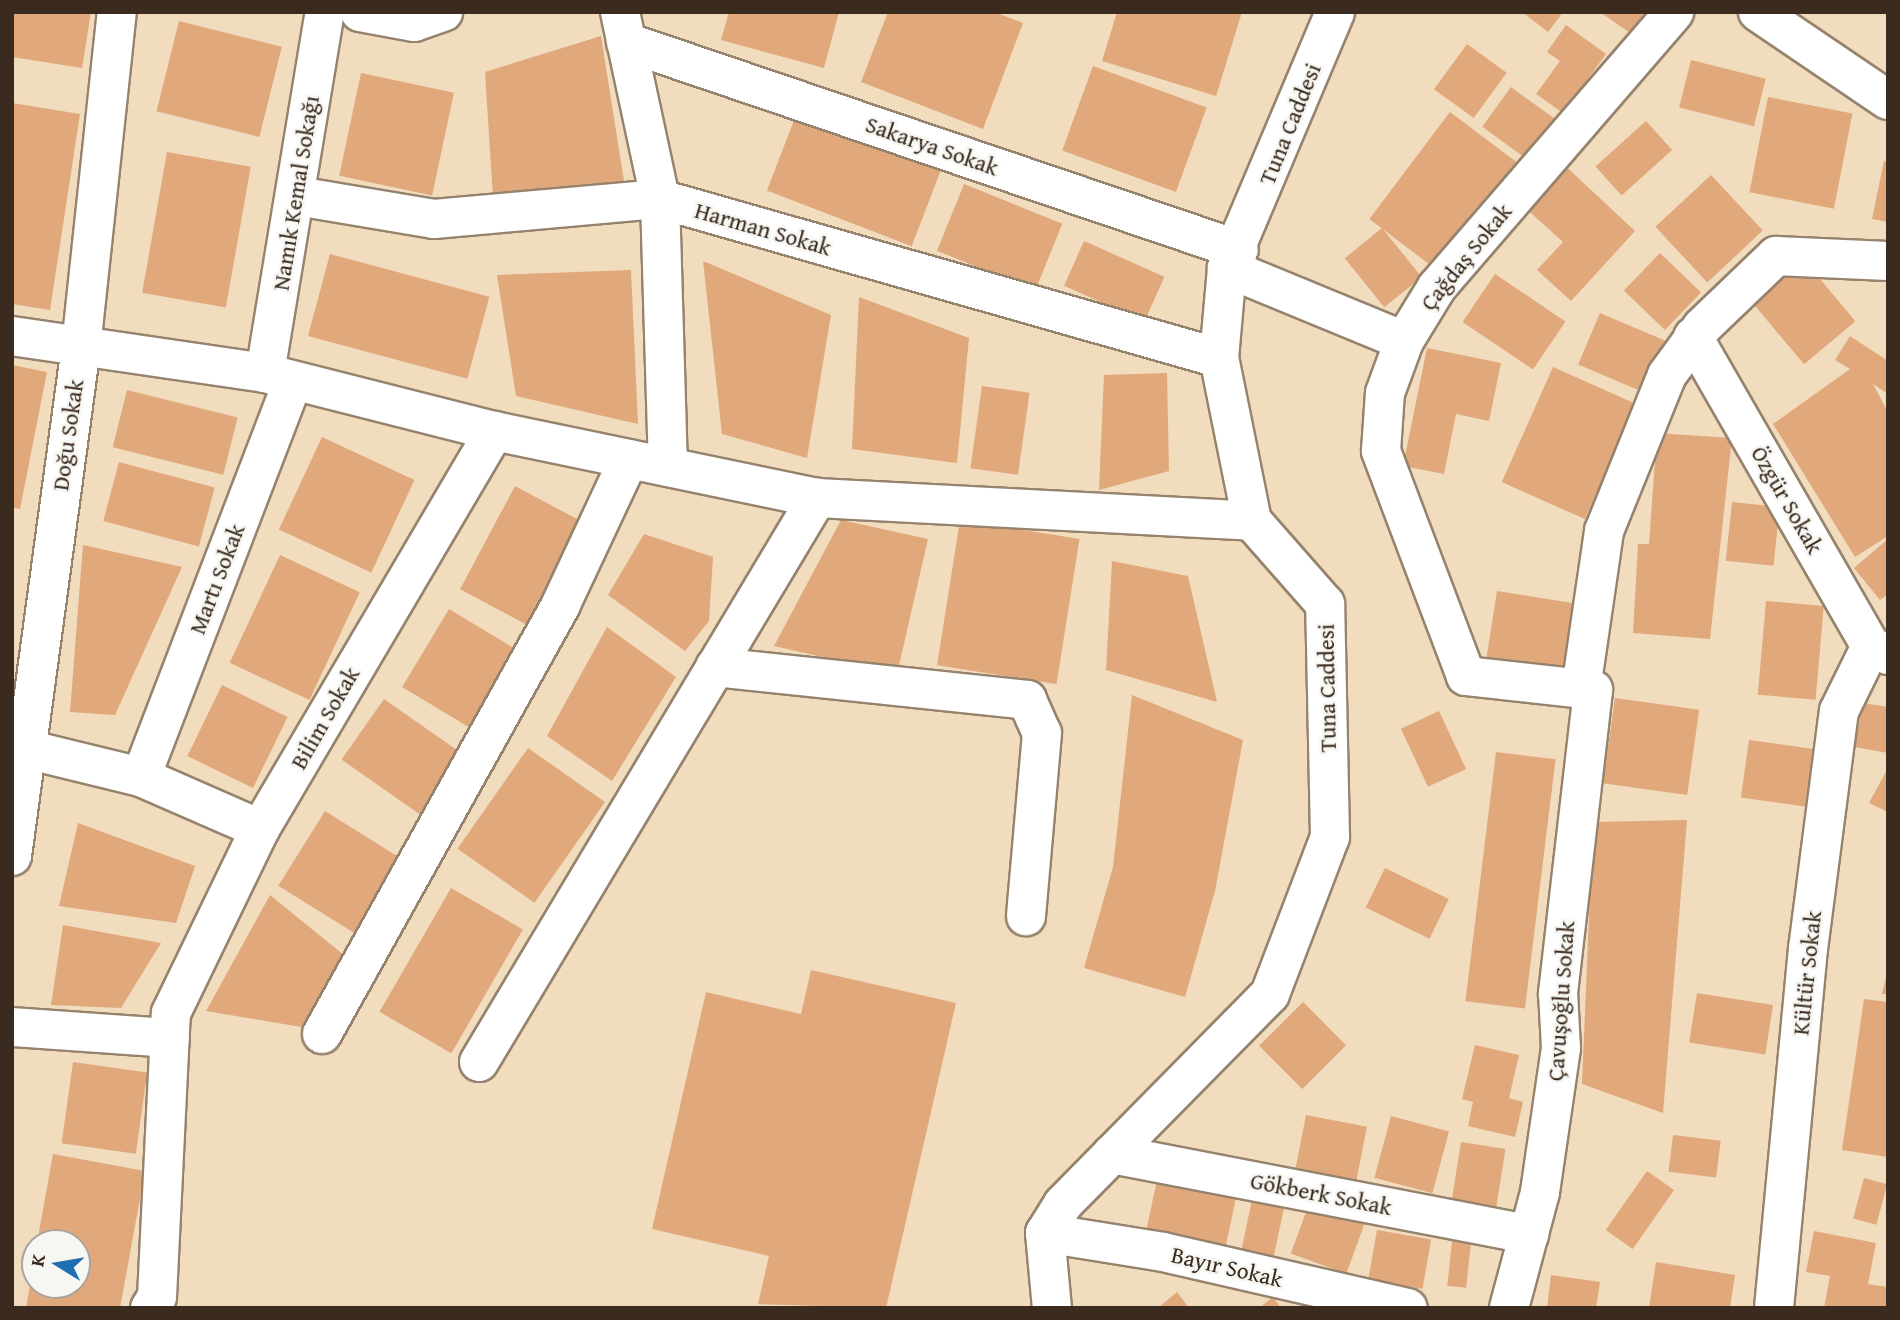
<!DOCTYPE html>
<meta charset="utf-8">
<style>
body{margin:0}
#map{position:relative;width:1900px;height:1320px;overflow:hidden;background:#f1dcbe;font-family:"Gentium Book Plus",serif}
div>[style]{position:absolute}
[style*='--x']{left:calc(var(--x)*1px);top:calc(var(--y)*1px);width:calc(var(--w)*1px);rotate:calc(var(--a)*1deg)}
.building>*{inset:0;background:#e0a87b;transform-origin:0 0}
.roads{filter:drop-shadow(2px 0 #96836e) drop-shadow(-2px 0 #96836e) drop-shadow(0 2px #96836e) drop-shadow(0 -2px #96836e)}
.minor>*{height:38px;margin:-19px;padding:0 19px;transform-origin:19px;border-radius:19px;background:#fff}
span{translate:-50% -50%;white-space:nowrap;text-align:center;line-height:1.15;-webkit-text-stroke:5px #f6f6f2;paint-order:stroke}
.street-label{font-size:23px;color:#3b2a1e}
.frame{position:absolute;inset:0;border:14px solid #3b2a1e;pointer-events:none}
.north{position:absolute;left:21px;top:1229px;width:70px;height:70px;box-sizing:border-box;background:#f6f6f2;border:2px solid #aba49d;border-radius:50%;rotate:281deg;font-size:19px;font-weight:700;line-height:28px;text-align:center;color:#3b2a1e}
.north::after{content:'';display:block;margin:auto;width:24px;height:32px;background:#1f6fb2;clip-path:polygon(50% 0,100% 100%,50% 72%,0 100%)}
</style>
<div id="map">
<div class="building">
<div style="clip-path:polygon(14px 12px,91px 12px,82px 68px,12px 57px)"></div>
<div style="clip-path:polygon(729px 12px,839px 12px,824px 68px,721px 40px)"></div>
<div style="clip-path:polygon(888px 12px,994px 12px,1023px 23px,983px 129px,861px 82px)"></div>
<div style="clip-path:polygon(1117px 12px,1242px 12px,1216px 96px,1102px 61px)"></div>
<div style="clip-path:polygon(1522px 12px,1563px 12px,1548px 32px)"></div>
<div style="clip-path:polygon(1600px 12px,1645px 12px,1630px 33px)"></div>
<div style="left:179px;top:21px;width:106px;height:93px;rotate:14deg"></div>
<div style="clip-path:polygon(1566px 25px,1606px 54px,1563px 113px,1536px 94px,1560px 61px,1547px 52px)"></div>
<div style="clip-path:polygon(601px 36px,624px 181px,493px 198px,485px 72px)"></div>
<div style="left:1467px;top:44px;width:49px;height:56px;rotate:36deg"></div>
<div style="left:1691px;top:60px;width:77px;height:49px;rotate:14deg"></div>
<div style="left:1093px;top:66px;width:121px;height:90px;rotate:20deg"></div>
<div style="left:361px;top:73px;width:95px;height:105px;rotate:12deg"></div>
<div style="left:1511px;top:87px;width:58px;height:49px;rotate:36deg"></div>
<div style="left:1768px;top:97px;width:86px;height:97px;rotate:11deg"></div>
<div style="clip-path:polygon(12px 103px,80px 114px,50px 310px,12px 304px)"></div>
<div style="left:1450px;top:112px;width:84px;height:134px;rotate:37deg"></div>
<div style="left:796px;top:115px;width:155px;height:81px;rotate:21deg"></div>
<div style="left:1646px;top:121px;width:39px;height:68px;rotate:48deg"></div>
<div style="left:167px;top:152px;width:85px;height:143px;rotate:10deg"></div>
<div style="clip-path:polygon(1559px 160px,1635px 231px,1571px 301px,1537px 270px,1563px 242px,1520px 203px)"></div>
<div style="clip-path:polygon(1884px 161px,1888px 162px,1888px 222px,1872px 219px)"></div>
<div style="left:1711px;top:175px;width:76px;height:76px;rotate:47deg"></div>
<div style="left:964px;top:184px;width:106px;height:72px;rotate:22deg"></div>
<div style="left:1382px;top:228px;width:63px;height:48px;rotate:51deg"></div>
<div style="left:1084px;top:241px;width:88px;height:49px;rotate:24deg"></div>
<div style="left:1660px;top:253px;width:57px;height:52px;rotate:44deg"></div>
<div style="left:330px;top:254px;width:165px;height:85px;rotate:15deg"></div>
<div style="left:1804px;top:260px;width:80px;height:67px;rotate:50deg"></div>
<div style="clip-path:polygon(703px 261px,831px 315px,807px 458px,722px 434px)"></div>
<div style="clip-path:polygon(631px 270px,638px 424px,516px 396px,497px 275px)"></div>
<div style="left:1495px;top:274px;width:85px;height:58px;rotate:34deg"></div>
<div style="clip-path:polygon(859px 297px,969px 338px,957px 463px,852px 449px)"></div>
<div style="left:1600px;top:313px;width:71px;height:56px;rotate:23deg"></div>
<div style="clip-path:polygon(1850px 336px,1888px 361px,1888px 394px,1873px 384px,1888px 412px,1888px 536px,1855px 557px,1773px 424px,1850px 369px,1835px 360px)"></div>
<div style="clip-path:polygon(1427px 348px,1501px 363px,1489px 421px,1456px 414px,1444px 474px,1403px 466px)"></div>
<div style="clip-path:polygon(12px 365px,47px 372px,20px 509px,12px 507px)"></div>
<div style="left:1553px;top:367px;width:91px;height:126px;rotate:24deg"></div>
<div style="clip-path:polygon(1167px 373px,1169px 471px,1099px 490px,1104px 375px)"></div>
<div style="left:982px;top:386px;width:48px;height:83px;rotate:8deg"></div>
<div style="left:127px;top:390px;width:114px;height:59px;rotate:14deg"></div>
<div style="clip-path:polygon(1657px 433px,1732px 438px,1710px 639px,1633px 633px,1638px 544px,1649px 544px)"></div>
<div style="left:322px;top:437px;width:102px;height:102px;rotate:25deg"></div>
<div style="left:119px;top:462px;width:99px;height:61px;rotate:15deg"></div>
<div style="left:515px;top:486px;width:87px;height:117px;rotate:28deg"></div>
<div style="left:1732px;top:502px;width:48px;height:59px;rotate:6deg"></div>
<div style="clip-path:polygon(841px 520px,928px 539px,897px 674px,774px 646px)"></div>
<div style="left:960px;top:520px;width:121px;height:147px;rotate:9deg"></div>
<div style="clip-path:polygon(644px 534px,713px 557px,709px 621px,685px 651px,608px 595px)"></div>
<div style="clip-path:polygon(1888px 539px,1888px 594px,1880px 600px,1854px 568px)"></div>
<div style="clip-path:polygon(83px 545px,182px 567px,115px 715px,70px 712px)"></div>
<div style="left:280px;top:555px;width:88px;height:119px;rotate:25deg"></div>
<div style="clip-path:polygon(1112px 561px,1188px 576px,1217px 702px,1106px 670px)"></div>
<div style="left:1497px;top:591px;width:84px;height:69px;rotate:9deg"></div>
<div style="left:1766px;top:601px;width:58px;height:94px;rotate:5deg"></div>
<div style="left:449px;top:609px;width:83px;height:91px;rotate:31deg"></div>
<div style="clip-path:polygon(607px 627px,676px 677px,612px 781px,547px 736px)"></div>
<div style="left:222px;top:685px;width:73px;height:79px;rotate:26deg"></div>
<div style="clip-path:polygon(1132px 695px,1243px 740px,1215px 891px,1185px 997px,1084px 968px,1113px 867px)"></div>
<div style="left:1615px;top:698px;width:85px;height:86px;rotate:8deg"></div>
<div style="left:384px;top:699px;width:95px;height:74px;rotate:35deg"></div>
<div style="clip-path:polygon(1863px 703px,1888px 707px,1888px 753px,1854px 747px)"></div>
<div style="left:1439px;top:711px;width:64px;height:42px;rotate:65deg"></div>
<div style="left:1749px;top:740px;width:78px;height:58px;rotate:8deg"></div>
<div style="left:528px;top:748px;width:94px;height:123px;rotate:35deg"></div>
<div style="left:1496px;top:752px;width:60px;height:251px;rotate:7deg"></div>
<div style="clip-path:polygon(1888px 768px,1888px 812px,1869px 803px)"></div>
<div style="left:325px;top:811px;width:89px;height:88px;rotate:32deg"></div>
<div style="clip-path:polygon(1687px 820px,1663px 1113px,1582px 1084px,1593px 822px)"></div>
<div style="clip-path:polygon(78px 823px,195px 866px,176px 923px,59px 906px)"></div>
<div style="left:1385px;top:868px;width:71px;height:44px;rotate:26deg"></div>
<div style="left:451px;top:888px;width:83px;height:143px;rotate:30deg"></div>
<div style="clip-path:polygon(270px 895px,345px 956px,313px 1029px,206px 1011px)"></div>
<div style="clip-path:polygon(63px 925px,161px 943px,121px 1008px,51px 1005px)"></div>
<div style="clip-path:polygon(1888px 969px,1888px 994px,1882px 994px)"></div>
<div style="clip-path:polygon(811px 970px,956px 1003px,886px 1308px,758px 1304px,769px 1256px,652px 1229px,706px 992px,801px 1014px)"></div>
<div style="left:1697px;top:993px;width:77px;height:50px;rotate:9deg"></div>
<div style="clip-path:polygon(1864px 999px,1888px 1002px,1888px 1157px,1842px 1150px)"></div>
<div style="left:1303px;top:1002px;width:61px;height:62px;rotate:45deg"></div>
<div style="clip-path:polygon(1475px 1045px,1519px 1055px,1509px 1098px,1523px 1102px,1515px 1137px,1468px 1126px,1473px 1102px,1462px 1099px)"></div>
<div style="left:73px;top:1062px;width:75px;height:82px;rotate:8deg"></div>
<div style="left:1306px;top:1115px;width:62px;height:55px;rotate:11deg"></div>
<div style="left:1391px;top:1116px;width:60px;height:64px;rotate:15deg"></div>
<div style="left:1673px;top:1135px;width:48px;height:37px;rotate:7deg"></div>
<div style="left:1461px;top:1142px;width:45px;height:58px;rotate:9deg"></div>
<div style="clip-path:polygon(53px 1154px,145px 1171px,120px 1308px,26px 1308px,34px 1262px,35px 1285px,77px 1285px,77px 1243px,37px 1243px)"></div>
<div style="left:1647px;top:1171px;width:33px;height:72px;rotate:35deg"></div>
<div style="left:1864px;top:1178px;width:24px;height:42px;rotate:15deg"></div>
<div style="left:1157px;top:1180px;width:81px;height:57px;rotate:12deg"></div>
<div style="left:1252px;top:1200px;width:33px;height:60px;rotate:12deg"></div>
<div style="left:1310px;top:1201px;width:59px;height:56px;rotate:20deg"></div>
<div style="left:1377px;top:1230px;width:55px;height:50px;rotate:10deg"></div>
<div style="clip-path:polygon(1814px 1231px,1876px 1243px,1868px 1284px,1888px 1287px,1888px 1308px,1824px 1308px,1830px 1276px,1806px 1272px)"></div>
<div style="left:1452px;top:1241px;width:19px;height:45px;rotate:6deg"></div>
<div style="clip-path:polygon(1656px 1262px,1735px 1275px,1730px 1308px,1649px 1308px)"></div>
<div style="clip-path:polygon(1551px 1275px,1600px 1282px,1596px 1308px,1547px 1308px)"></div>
<div style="clip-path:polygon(1177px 1292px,1189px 1308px,1158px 1308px)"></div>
<div style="clip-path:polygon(1273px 1297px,1281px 1308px,1259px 1308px)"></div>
</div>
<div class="roads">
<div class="minor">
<div style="--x:360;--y:12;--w:55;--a:10.5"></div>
<div style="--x:414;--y:22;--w:31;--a:-19"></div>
<div style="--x:620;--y:12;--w:191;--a:77.9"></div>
<div style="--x:660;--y:199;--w:268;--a:88.3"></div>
<div style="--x:1758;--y:12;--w:157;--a:34.1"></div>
<div style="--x:626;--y:42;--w:647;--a:18.74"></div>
<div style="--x:297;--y:196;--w:139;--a:9.5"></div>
<div style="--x:434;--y:219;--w:227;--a:-5.1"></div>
<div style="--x:660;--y:199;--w:581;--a:15.88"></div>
<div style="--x:1227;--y:268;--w:191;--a:22.4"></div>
<div style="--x:12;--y:336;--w:256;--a:8.3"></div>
<div style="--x:265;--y:373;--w:236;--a:14.2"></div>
<div style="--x:494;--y:431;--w:330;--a:11.7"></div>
<div style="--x:817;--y:498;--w:436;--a:3"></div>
<div style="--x:1693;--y:337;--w:357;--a:60.1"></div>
<div style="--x:1871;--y:646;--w:19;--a:28"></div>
<div style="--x:265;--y:373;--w:366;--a:-80.6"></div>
<div style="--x:715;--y:667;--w:314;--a:6"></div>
<div style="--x:1027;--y:700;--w:36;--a:66"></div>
<div style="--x:1042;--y:733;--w:184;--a:95"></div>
<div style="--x:1581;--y:689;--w:160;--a:-81.7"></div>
<div style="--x:1604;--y:531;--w:168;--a:-68"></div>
<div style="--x:1667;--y:375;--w:59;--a:-53.9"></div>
<div style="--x:1702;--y:327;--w:103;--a:-43.8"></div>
<div style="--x:1776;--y:256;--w:112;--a:2.6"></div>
<div style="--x:26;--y:749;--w:118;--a:13.7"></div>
<div style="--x:141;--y:777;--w:130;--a:23.6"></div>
<div style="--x:141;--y:777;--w:424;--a:-69"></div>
<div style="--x:12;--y:856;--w:514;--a:-82.28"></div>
<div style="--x:81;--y:347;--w:337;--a:-83.9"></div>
<div style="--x:12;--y:1027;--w:158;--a:4"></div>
<div style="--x:322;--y:1034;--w:492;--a:-60.9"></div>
<div style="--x:561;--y:604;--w:160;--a:-64.9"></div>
<div style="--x:479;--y:1062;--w:658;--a:-59.07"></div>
<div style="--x:1112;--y:1154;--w:425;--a:10.9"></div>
<div style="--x:1045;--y:1233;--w:34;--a:-58"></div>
<div style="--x:1063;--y:1204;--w:295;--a:-45.4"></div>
<div style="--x:1270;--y:994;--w:168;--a:-69.1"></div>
<div style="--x:1330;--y:837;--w:233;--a:-91.2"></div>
<div style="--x:1325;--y:604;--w:111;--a:-131.3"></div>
<div style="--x:1252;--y:521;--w:166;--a:-101.4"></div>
<div style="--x:1219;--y:358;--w:90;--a:-84.9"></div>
<div style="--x:1227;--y:268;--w:278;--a:-67.1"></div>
<div style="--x:1045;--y:1233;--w:120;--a:9.1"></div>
<div style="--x:1163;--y:1252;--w:251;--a:12.9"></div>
<div style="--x:1045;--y:1233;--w:75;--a:84.7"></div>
<div style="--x:150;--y:1308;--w:13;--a:-58"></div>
<div style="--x:157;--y:1297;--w:284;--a:-87.2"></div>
<div style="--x:171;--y:1013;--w:204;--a:-64.2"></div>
<div style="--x:260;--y:829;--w:462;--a:-59.5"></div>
<div style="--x:1509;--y:1308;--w:120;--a:-75"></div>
<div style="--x:1540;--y:1192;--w:146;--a:-81.7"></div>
<div style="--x:1561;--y:1048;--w:55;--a:-93.1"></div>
<div style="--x:1558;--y:993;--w:305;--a:-83.4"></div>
<div style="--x:1593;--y:690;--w:128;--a:-173.7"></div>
<div style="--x:1466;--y:676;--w:241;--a:-110.7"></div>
<div style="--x:1381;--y:451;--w:58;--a:-86.1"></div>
<div style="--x:1385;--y:393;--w:55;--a:-69.9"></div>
<div style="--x:1404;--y:341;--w:63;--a:-58.6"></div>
<div style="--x:1437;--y:287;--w:363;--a:-49.2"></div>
<div style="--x:1774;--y:1308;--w:361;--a:-84.6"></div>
<div style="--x:1808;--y:949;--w:240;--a:-82.6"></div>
<div style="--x:1839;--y:711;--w:72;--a:-63.8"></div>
</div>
</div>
<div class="street-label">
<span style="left:1290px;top:124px;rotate:-68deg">Tuna Caddesi</span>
<span style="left:932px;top:146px;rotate:19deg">Sakarya Sokak</span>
<span style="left:296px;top:193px;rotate:-81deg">Namık Kemal Sokağı</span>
<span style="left:763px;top:229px;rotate:16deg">Harman Sokak</span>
<span style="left:1466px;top:257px;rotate:-51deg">Çağdaş Sokak</span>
<span style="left:68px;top:435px;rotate:-82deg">Doğu Sokak</span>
<span style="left:1787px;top:500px;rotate:60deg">Özgür Sokak</span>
<span style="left:217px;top:579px;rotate:-69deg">Martı Sokak</span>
<span style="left:1327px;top:688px;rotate:-91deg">Tuna Caddesi</span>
<span style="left:325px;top:718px;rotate:-60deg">Bilim Sokak</span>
<span style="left:1807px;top:973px;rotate:-84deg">Kültür Sokak</span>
<span style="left:1561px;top:1001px;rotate:-86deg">Çavuşoğlu Sokak</span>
<span style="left:1321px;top:1194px;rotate:11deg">Gökberk Sokak</span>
<span style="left:1227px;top:1267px;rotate:13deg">Bayır Sokak</span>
</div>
<div class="frame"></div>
<div class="north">K</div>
</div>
